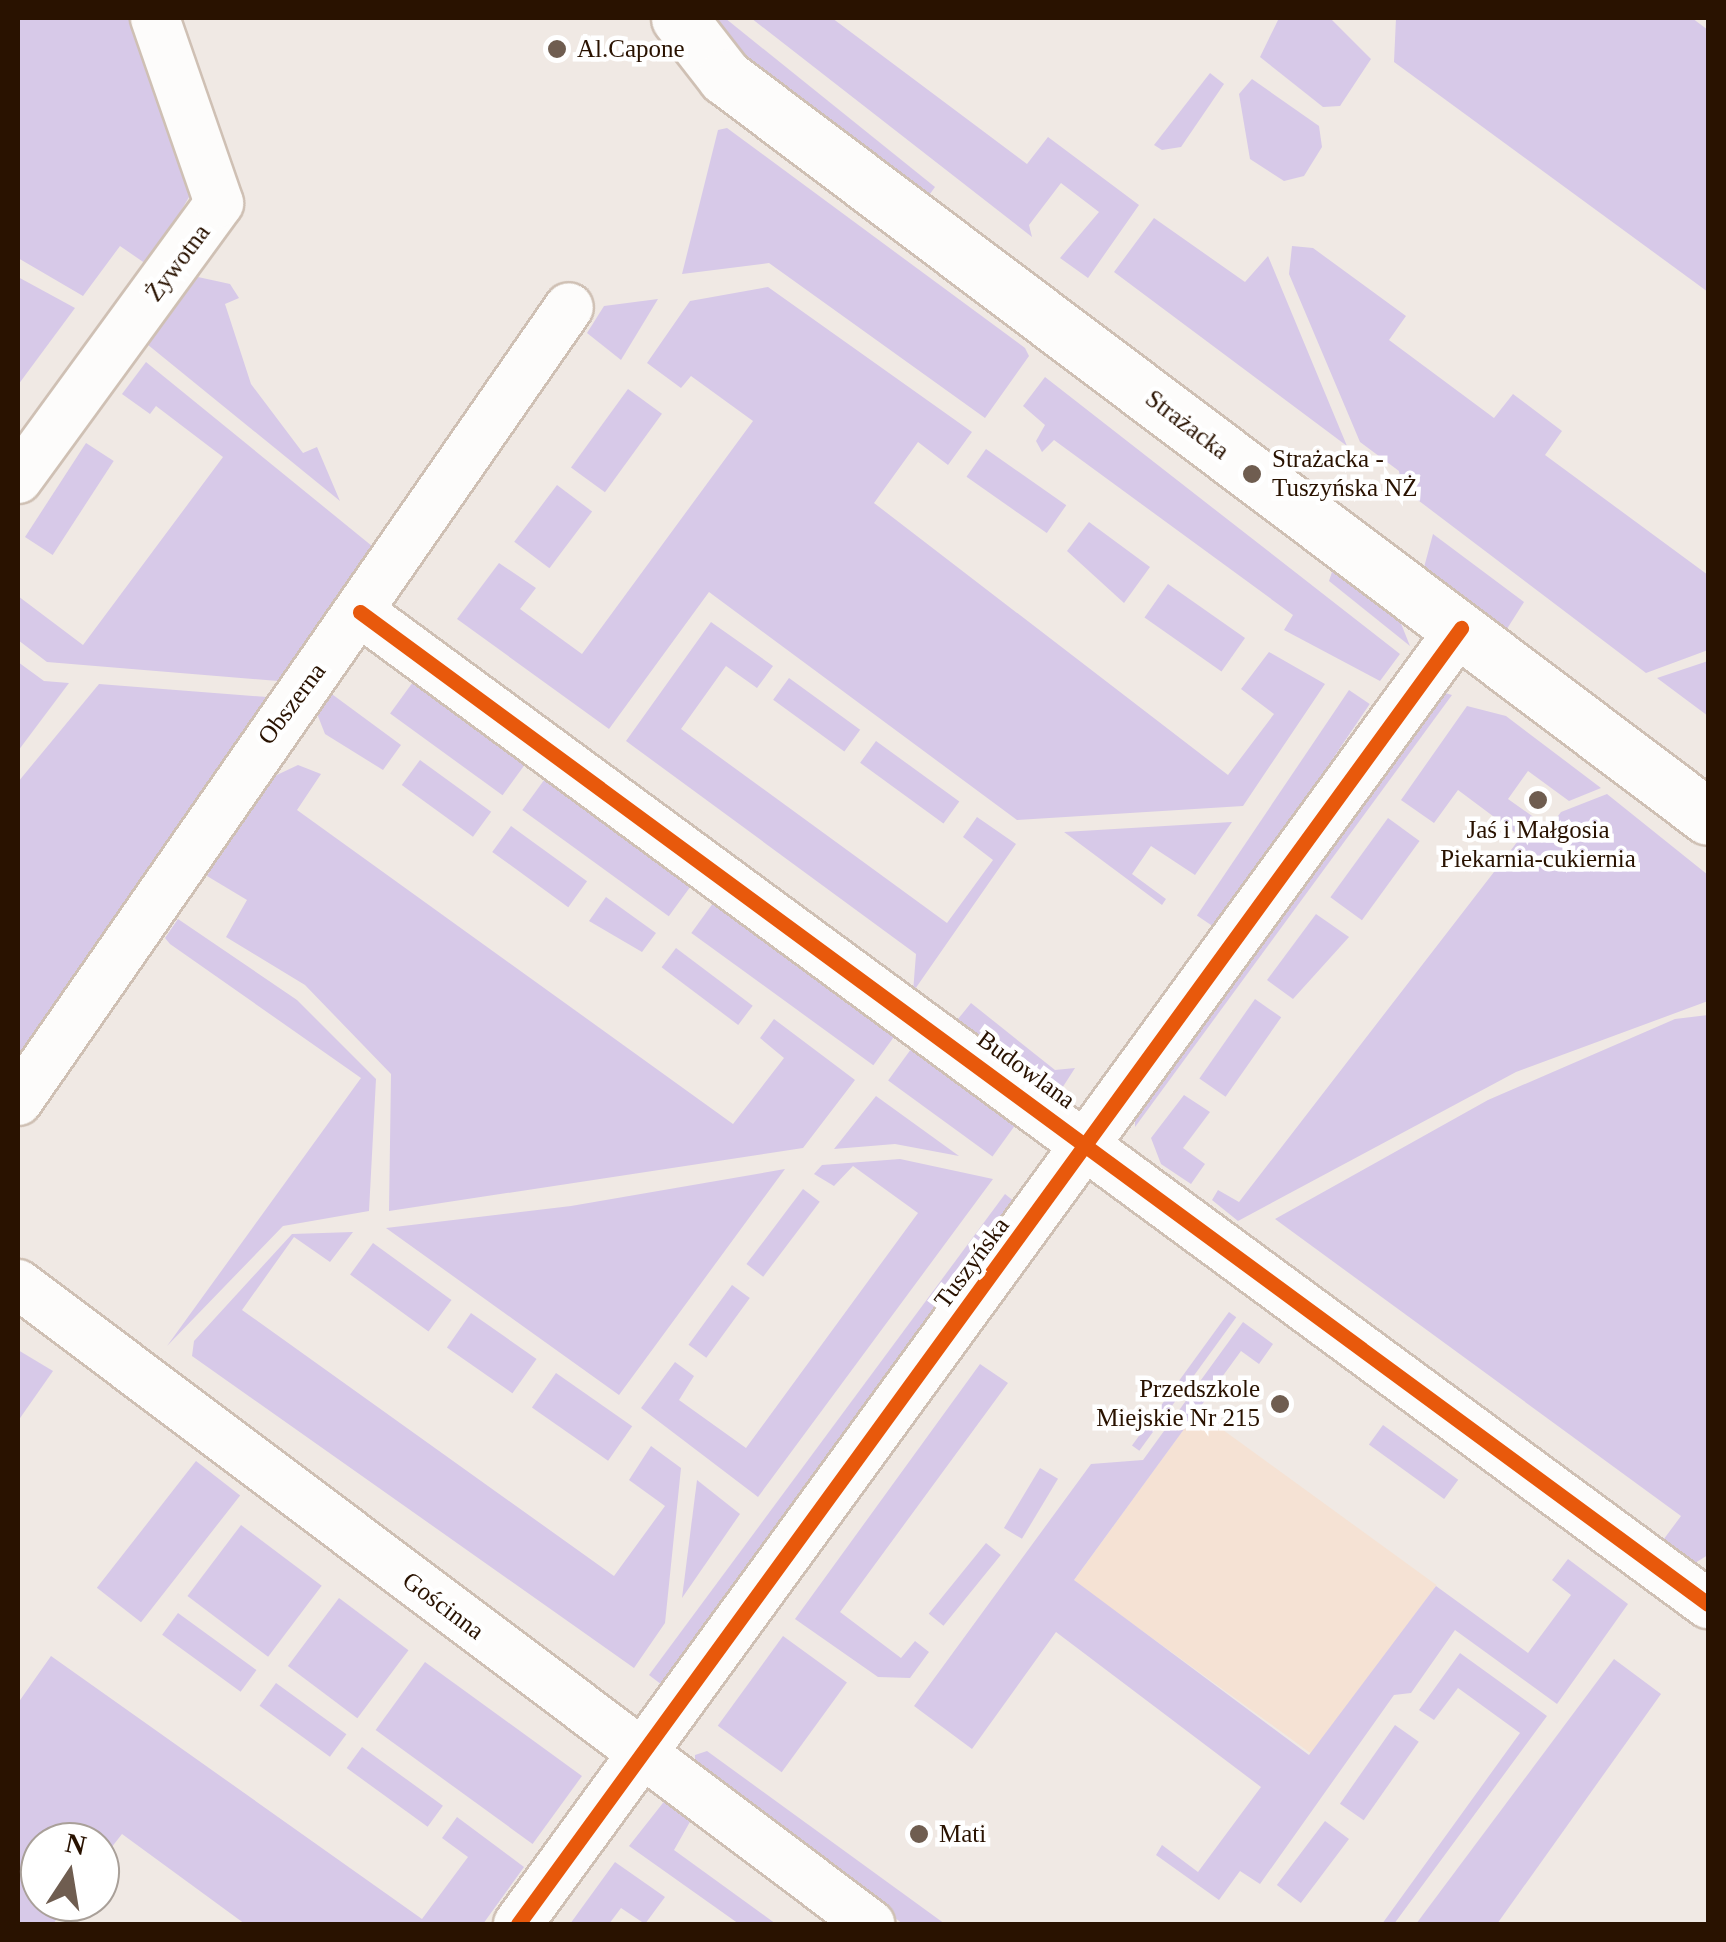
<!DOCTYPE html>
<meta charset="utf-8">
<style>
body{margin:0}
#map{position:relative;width:1726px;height:1942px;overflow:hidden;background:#f0e9e4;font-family:Georgia,serif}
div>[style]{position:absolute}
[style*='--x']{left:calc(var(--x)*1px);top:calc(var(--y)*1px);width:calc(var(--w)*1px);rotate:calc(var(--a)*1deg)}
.built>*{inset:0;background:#f5e2d4;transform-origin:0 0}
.green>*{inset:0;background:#d7c9e8;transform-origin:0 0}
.roads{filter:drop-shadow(2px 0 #cfc0b4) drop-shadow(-2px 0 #cfc0b4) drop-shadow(0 2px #cfc0b4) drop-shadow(0 -2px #cfc0b4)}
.minor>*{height:48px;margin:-24px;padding:0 24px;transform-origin:24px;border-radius:24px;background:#fdfcfb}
.tertiary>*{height:55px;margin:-27.5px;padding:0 27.5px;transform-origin:27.5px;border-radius:27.5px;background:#fdfcfb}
.cycleway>*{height:15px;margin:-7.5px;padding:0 7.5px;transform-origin:7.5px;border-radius:7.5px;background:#e8590c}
.dots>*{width:28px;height:28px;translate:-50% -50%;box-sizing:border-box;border:5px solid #fff;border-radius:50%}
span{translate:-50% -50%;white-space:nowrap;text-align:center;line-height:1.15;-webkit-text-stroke:9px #fff;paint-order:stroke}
.poi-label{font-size:25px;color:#291200}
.left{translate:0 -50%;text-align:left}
.right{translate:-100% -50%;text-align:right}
.street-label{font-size:25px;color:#291200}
.frame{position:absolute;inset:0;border:20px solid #291200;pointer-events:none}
.north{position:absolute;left:20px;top:1822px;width:100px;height:100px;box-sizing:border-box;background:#fff;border:2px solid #a9a099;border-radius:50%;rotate:12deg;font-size:28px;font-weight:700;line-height:40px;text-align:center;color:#291200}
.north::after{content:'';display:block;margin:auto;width:35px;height:45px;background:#6f5d50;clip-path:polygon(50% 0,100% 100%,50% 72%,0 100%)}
</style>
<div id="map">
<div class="built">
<div style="left:1197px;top:1411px;width:296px;height:210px;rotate:36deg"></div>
</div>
<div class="green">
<div style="clip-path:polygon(18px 18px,144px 18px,196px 185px,149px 266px,120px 246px,83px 296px,18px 258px)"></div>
<div style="clip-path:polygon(708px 18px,725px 18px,935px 187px,927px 198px,734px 50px)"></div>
<div style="clip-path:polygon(751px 18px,832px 18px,1027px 164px,1048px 137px,1139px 205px,1088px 278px,1060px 258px,1099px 212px,1061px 183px,1029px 225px,1032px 237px)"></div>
<div style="clip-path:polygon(1279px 18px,1330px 18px,1371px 59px,1340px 106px,1323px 107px,1260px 57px)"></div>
<div style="clip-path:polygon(1396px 18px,1692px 18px,1708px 30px,1708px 292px,1394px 62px)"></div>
<div style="clip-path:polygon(1210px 73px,1224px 84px,1181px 147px,1162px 150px,1154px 145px)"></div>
<div style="clip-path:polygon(1252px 79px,1319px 126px,1322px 147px,1304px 176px,1284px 181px,1250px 159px,1239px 94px)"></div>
<div style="clip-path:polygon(727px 128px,1025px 348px,1029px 356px,985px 418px,769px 263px,682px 274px,718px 130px)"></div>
<div style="clip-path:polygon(1154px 218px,1245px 282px,1268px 256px,1347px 446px,1114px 272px)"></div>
<div style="clip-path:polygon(1292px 246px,1313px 248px,1406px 316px,1389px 340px,1494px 418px,1513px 394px,1562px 431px,1545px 455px,1708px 575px,1708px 650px,1646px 673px,1402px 488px,1399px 471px,1360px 442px,1289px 274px)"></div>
<div style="clip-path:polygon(18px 277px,75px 308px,18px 385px)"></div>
<div style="clip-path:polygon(198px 277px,230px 284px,239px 298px,225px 304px,251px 384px,303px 453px,317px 447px,340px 501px,142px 340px)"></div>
<div style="clip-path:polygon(768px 287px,972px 432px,948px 465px,918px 442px,874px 503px,1228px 775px,1274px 714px,1241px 689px,1269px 652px,1325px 684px,1243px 806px,1017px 820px,709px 592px,609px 729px,457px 619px,499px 563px,536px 588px,520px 609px,582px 654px,753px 421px,691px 376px,681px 388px,647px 363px,690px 301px)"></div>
<div style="clip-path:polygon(658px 299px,621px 360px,587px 333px,604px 306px)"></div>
<div style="clip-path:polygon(146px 362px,383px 555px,290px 682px,47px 662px,18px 640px,18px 596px,83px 645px,223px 457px,156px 406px,150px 414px,122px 394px)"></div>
<div style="clip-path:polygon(1045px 377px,1400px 654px,1380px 681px,1284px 630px,1293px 615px,1054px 440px,1042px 452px,1036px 441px,1045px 425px,1023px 406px)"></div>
<div style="left:628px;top:389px;width:42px;height:97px;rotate:36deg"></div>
<div style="left:86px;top:443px;width:33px;height:112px;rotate:33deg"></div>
<div style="left:986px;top:449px;width:98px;height:34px;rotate:35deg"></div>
<div style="left:557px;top:485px;width:44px;height:71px;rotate:37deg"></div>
<div style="clip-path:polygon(1089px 522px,1150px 567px,1124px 603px,1067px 551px)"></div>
<div style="clip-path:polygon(1433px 534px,1524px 602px,1505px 632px,1423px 571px)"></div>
<div style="clip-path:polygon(1333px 569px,1400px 621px,1410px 646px,1329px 581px)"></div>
<div style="left:1168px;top:584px;width:94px;height:41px;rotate:35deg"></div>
<div style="clip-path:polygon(711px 622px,773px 666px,757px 688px,726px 666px,681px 729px,947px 923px,993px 860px,963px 837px,977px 817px,1016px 844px,913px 992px,916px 954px,626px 741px)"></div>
<div style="clip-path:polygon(1708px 661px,1708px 716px,1657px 678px)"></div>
<div style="clip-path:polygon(18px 662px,44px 681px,69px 683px,18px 751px)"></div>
<div style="left:789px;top:678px;width:88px;height:27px;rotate:36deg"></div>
<div style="left:413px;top:682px;width:139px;height:39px;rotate:36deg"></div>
<div style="clip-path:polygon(99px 684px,280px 698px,18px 1084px,18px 782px)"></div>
<div style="clip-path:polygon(325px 689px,401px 745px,383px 770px,325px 734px,314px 706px)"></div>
<div style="left:1349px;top:690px;width:25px;height:272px;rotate:34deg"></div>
<div style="clip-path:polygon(1442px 692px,1452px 695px,1135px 1127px,1135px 1113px)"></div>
<div style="clip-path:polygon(1467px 706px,1506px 716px,1601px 788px,1569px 801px,1528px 771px,1508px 799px,1549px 828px,1561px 812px,1607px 794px,1708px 875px,1708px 1001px,1516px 1072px,1238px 1221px,1212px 1200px,1218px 1190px,1239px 1202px,1521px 837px,1458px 790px,1434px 823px,1401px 800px)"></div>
<div style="left:876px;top:741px;width:103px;height:27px;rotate:36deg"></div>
<div style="left:420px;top:760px;width:88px;height:31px;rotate:36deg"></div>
<div style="clip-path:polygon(298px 765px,321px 774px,297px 810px,733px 1124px,784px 1058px,760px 1038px,774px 1019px,855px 1080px,803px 1148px,389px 1211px,391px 1074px,305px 985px,226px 937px,247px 900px,207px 876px,262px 782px)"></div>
<div style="left:547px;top:776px;width:181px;height:42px;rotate:36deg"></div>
<div style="left:1388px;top:818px;width:39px;height:98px;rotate:36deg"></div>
<div style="clip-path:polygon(1232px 822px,1195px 875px,1151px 846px,1132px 874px,1166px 899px,1162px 905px,1064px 832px)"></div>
<div style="left:511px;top:826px;width:94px;height:32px;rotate:36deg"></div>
<div style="clip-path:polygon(606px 897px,656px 933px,642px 952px,589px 921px)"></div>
<div style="left:716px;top:899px;width:225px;height:42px;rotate:36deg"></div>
<div style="clip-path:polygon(1316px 914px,1349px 937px,1293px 999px,1267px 980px)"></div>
<div style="clip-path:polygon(178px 919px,297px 1000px,376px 1079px,369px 1211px,283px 1226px,167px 1346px,361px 1078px,170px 944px,165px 938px)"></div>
<div style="left:676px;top:948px;width:96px;height:24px;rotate:37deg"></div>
<div style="left:1255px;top:999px;width:32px;height:97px;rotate:35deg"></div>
<div style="clip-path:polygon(971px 1003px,1055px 1070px,1075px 1068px,1057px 1096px,954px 1024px)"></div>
<div style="clip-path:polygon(1708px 1015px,1708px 1555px,1677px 1574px,1652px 1555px,1681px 1516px,1275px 1219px,1488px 1100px,1675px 1019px)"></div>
<div style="left:914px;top:1045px;width:129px;height:44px;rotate:36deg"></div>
<div style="clip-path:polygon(1184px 1095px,1210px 1112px,1183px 1148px,1205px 1164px,1191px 1184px,1161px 1164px,1151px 1138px)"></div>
<div style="clip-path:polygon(876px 1096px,959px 1156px,895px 1144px,834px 1149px)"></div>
<div style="clip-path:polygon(900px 1159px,993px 1179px,758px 1497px,641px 1408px,675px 1362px,694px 1376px,679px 1400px,746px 1448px,918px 1213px,853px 1166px,834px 1186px,814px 1174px,822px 1165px)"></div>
<div style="clip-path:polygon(785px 1169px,619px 1395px,386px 1228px,571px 1206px)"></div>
<div style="left:803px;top:1189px;width:21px;height:94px;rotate:37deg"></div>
<div style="clip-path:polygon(1005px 1194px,1015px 1202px,662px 1685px,649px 1675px)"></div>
<div style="clip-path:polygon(353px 1232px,330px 1262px,294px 1237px,242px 1310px,614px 1576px,665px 1506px,629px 1480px,651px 1446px,681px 1468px,665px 1623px,634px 1668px,192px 1356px,194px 1341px,292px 1234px)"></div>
<div style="left:373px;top:1243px;width:97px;height:39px;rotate:36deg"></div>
<div style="left:732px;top:1285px;width:22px;height:74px;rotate:36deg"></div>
<div style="left:1229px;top:1312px;width:9px;height:165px;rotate:36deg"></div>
<div style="left:471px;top:1313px;width:80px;height:42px;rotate:35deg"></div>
<div style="clip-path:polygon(1243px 1322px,1273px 1344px,1259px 1364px,1241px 1351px,1074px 1580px,1309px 1755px,1436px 1586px,1528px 1653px,1571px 1595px,1552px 1580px,1568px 1559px,1628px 1604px,1557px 1704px,1455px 1630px,1411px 1693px,1394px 1695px,1260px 1884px,1240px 1871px,1219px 1900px,1156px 1855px,1162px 1845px,1198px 1872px,1261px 1787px,1056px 1632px,972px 1749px,914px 1706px,1091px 1464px,1143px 1460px)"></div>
<div style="clip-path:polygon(18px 1350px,53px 1371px,18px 1421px)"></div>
<div style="clip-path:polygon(980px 1364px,1008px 1383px,840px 1612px,901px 1658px,915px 1641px,929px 1652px,910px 1678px,878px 1677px,795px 1619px)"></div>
<div style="left:556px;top:1373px;width:93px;height:42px;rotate:35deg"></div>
<div style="left:1383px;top:1425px;width:93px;height:24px;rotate:36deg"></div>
<div style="left:196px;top:1461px;width:56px;height:161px;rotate:38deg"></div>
<div style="left:1040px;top:1468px;width:21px;height:70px;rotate:31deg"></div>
<div style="clip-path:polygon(697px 1480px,740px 1514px,682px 1598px)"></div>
<div style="left:241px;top:1525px;width:101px;height:89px;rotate:37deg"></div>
<div style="left:986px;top:1543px;width:19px;height:91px;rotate:39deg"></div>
<div style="left:339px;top:1598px;width:87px;height:85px;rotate:37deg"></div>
<div style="left:178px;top:1613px;width:97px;height:27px;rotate:36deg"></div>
<div style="left:783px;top:1636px;width:79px;height:111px;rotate:36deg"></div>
<div style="clip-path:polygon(1460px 1653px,1547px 1716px,1394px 1924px,1382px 1924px,1520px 1733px,1458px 1688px,1434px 1720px,1419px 1710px)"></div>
<div style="clip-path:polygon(51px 1656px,422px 1919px,468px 1857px,442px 1838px,457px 1817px,524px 1867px,483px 1924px,245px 1924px,122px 1834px,100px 1862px,100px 1842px,40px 1842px,40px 1902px,70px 1902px,53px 1924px,18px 1924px,18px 1703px)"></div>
<div style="clip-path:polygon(1614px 1659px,1661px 1694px,1497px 1924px,1416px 1924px)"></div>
<div style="left:425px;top:1662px;width:194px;height:84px;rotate:36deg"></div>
<div style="left:276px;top:1683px;width:87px;height:28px;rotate:36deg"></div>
<div style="left:1395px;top:1725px;width:29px;height:96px;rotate:35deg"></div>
<div style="left:362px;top:1747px;width:100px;height:26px;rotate:36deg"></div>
<div style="clip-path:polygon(707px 1751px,945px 1924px,903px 1924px,695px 1768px,695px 1755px)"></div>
<div style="clip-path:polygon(670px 1794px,695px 1813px,674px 1850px,776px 1924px,739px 1924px,629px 1846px)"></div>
<div style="left:1325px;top:1821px;width:30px;height:80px;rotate:37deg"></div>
<div style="clip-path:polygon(615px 1862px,665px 1897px,645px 1924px,621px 1908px,609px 1924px,570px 1924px)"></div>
</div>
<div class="roads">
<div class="minor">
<div style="--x:18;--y:479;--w:341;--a:-53.9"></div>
<div style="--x:219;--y:203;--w:196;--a:-109.1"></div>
<div style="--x:360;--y:612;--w:1674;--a:36.35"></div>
<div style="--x:18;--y:1101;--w:966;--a:-55.24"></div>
<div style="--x:18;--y:1284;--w:1066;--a:36.91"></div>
<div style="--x:518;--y:1924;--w:1603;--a:-53.96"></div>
</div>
<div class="tertiary">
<div style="--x:679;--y:18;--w:75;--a:52.1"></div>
<div style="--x:725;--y:77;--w:1230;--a:36.97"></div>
</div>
</div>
<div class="cycleway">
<div style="--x:360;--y:612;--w:1674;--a:36.35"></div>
<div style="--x:518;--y:1924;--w:1603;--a:-53.96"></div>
</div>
<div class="dots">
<div style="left:557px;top:49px;background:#6f5d50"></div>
<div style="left:1252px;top:474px;background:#6f5d50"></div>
<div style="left:1538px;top:800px;background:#6f5d50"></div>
<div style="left:1280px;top:1404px;background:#6f5d50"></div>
<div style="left:919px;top:1834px;background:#6f5d50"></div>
</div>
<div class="poi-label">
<span class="left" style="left:577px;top:49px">Al.Capone</span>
<span class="left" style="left:1272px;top:474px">Strażacka -<br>Tuszyńska NŻ</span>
<span style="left:1538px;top:845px">Jaś i Małgosia<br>Piekarnia-cukiernia</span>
<span class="right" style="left:1260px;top:1404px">Przedszkole<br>Miejskie Nr 215</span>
<span class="left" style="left:939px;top:1834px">Mati</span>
</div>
<div class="street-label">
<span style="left:178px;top:263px;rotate:-53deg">Żywotna</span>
<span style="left:1187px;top:425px;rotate:37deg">Strażacka</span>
<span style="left:292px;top:704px;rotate:-53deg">Obszerna</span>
<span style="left:1026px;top:1070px;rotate:36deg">Budowlana</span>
<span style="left:972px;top:1263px;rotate:-53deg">Tuszyńska</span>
<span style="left:443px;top:1606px;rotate:37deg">Gościnna</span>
</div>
<div class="frame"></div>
<div class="north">N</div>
</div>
